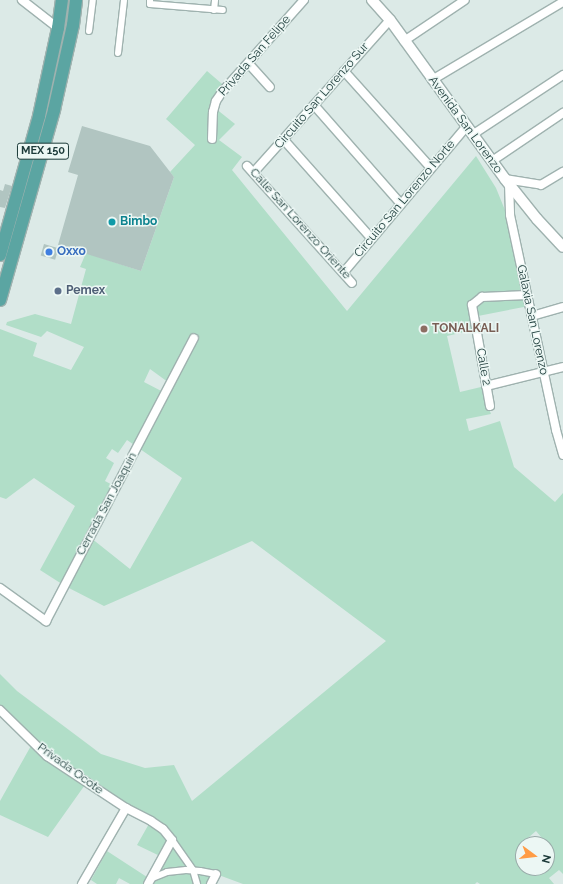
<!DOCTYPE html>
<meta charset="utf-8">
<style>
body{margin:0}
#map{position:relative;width:563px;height:884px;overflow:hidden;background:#dceae7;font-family:Raleway,sans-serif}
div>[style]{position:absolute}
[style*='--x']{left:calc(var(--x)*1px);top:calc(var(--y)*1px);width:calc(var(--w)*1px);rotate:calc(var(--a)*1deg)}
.green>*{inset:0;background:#b1dec8}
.building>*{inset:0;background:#b1c5c1;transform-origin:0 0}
.roads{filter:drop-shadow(1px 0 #9fb2af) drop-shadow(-1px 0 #9fb2af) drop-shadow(0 1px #9fb2af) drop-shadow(0 -1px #9fb2af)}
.pedestrian>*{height:6px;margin:-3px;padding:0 3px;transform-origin:3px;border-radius:3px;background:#fff}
.minor>*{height:8px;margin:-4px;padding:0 4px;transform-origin:4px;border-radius:4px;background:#fff}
.tertiary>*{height:10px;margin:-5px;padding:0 5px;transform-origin:5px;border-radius:5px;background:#fff}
.primary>*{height:12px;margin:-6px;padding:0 6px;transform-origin:6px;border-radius:6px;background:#5ba5a2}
.dots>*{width:11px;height:11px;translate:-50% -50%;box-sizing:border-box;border:2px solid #ecf7f4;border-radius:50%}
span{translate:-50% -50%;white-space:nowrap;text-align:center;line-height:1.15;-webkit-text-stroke:3px #ecf7f4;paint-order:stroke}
.shield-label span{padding:1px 3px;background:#ecf7f4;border:1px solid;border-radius:3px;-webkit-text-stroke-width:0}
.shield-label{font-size:11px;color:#1c3a39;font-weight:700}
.street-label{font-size:12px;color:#1c3a39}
.culture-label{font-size:12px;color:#0d838f;font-weight:700}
.left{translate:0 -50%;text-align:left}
.shop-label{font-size:12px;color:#366cbe;font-weight:700}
.service-label{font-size:12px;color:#4e5e75;font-weight:700}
.education-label{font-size:12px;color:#785e54;font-weight:700}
.north{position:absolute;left:515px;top:836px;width:40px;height:40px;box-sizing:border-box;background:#ecf7f4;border:1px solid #99aba9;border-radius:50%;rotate:105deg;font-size:11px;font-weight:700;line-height:16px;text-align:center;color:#1c3a39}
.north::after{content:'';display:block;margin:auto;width:14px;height:18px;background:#ff9c45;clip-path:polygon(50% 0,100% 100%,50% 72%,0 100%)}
</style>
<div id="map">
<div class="green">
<div style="clip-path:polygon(evenodd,207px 71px,228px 89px,215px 108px,235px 124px,219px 140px,242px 157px,232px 170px,347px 311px,476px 156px,496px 188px,511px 225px,529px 306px,478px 316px,477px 329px,447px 336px,460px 392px,481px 387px,491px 414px,466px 419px,469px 431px,500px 421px,514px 467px,555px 502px,563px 493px,563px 874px,559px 870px,549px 878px,554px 884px,480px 884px,477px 882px,475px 884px,243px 884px,216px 874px,211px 884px,130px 884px,119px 878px,116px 884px,97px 884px,91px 880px,107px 851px,150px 879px,162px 857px,137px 845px,150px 822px,87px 782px,48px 837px,0 815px,0 801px,32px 744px,47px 758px,0 709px,0 674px,17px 691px,101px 754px,145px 768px,174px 765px,192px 801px,386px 641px,252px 541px,104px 606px,65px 586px,40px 570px,75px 506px,34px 478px,6px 499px,0 497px,0 329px,37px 343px,33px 356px,71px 370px,84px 347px,47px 331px,41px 337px,6px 325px,7px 322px,35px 314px,71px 324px,86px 269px,80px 267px,86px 253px,141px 271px,174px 177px,170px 172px,195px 145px,166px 119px,207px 71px,150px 369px,172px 385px,167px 394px,144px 382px,150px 369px,207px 71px,127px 440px,182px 478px,130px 569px,91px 538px,118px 488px,105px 481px,114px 463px,106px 458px,112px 449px,118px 453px,127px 440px,207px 71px,536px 831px,547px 844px,547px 868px,523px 868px,522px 843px,536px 831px)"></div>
</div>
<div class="building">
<div style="clip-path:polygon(82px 126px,150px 146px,174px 177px,141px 271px,58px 245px,78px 175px,68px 172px)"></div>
<div style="clip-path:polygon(5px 184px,12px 186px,5px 208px,0 207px,0 190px,3px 191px)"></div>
<div style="left:44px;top:244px;width:15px;height:12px;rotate:16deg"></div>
</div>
<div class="roads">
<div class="pedestrian">
<div style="--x:150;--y:0;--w:4;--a:90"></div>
<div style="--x:150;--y:4;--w:73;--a:4.7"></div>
<div style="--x:214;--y:10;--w:10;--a:-84"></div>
<div style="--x:89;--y:31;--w:31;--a:-83"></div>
<div style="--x:118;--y:53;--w:53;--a:-83.5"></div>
<div style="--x:172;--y:840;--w:37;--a:55"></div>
<div style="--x:193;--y:870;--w:15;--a:74"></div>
<div style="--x:150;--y:879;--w:18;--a:-22"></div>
<div style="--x:167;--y:872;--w:19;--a:-6"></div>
<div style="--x:186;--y:870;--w:14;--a:4"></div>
<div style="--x:200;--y:871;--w:16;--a:11"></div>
</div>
<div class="minor">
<div style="--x:22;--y:0;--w:46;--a:37.9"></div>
<div style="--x:404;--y:41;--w:73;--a:-33.9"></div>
<div style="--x:249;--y:64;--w:31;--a:48"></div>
<div style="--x:344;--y:71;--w:130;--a:48.1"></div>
<div style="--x:432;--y:80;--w:152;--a:-30.8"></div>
<div style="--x:314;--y:105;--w:132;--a:48.7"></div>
<div style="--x:472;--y:135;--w:109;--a:-33.4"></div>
<div style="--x:212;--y:139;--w:27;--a:-88"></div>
<div style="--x:213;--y:112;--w:11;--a:-75"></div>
<div style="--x:216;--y:101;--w:11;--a:-56"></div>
<div style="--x:222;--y:92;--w:123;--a:-48.3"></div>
<div style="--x:284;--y:140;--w:132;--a:48.4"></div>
<div style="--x:492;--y:161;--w:86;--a:-34.1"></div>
<div style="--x:247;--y:166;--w:157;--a:48.1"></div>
<div style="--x:254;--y:172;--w:204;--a:-48.2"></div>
<div style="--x:505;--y:179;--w:36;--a:9"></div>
<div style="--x:541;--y:185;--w:26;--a:-31"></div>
<div style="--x:509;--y:184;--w:31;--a:88"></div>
<div style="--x:510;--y:215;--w:220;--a:77.9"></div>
<div style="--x:556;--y:430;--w:26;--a:74"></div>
<div style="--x:344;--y:272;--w:189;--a:-49.9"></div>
<div style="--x:532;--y:316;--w:32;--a:-16"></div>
<div style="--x:486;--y:386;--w:79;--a:-13.9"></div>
<div style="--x:490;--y:406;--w:103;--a:-100.1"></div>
<div style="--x:472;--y:305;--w:13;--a:-39"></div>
<div style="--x:482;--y:297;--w:45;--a:-2.5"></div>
<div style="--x:0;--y:588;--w:57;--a:35.7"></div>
<div style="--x:46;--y:621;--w:319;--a:-62.4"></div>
<div style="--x:0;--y:710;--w:66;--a:44.4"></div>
<div style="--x:47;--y:756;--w:95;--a:33.4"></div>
<div style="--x:126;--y:808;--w:28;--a:27"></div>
<div style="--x:151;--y:821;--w:14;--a:34"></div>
<div style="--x:163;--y:829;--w:14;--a:51"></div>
<div style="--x:172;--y:840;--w:50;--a:118.6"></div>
<div style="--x:82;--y:884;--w:88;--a:-59.9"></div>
<div style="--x:211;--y:884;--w:11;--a:-63"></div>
</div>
<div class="tertiary">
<div style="--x:372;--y:0;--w:27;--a:48"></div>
<div style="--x:390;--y:20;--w:196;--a:54.1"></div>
<div style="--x:505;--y:179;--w:51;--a:51.3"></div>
<div style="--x:537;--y:219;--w:38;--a:47"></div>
</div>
<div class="primary">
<div style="--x:0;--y:255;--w:144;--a:-74.3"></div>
<div style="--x:39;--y:116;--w:90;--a:-77.8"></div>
<div style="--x:58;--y:28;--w:28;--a:-82"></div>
<div style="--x:0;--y:300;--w:198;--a:-74.1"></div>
<div style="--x:54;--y:110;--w:87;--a:-77.4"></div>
<div style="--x:73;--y:25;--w:25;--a:-83"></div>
</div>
</div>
<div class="dots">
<div style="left:112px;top:222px;background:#0f9aa8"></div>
<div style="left:49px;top:252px;background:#3f7fe0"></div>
<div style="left:58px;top:291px;background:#5c6f8a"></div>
<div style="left:424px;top:329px;background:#8d6e63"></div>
</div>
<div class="shield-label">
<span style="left:43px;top:151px">MEX 150</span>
</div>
<div class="street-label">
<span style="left:255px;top:56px;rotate:-49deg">Privada San Felipe</span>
<span style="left:322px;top:96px;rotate:-49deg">Circuito San Lorenzo Sur</span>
<span style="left:465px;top:125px;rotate:54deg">Avenida San Lorenzo</span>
<span style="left:405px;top:199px;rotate:-50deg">Circuito San Lorenzo Norte</span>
<span style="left:300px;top:224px;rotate:48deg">Calle San Lorenzo Oriente</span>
<span style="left:532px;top:320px;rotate:78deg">Galaxia San Lorenzo</span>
<span style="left:483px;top:367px;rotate:80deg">Calle 2</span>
<span style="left:107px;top:504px;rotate:-62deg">Cerrada San Joaquín</span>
<span style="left:70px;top:769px;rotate:36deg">Privada Ocote</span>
</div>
<div class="culture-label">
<span class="left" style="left:120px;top:222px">Bimbo</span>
</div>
<div class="shop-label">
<span class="left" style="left:57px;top:252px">Oxxo</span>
</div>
<div class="service-label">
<span class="left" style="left:66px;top:291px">Pemex</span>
</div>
<div class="education-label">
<span class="left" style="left:432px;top:329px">TONALKALI</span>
</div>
<div class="north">N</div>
</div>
